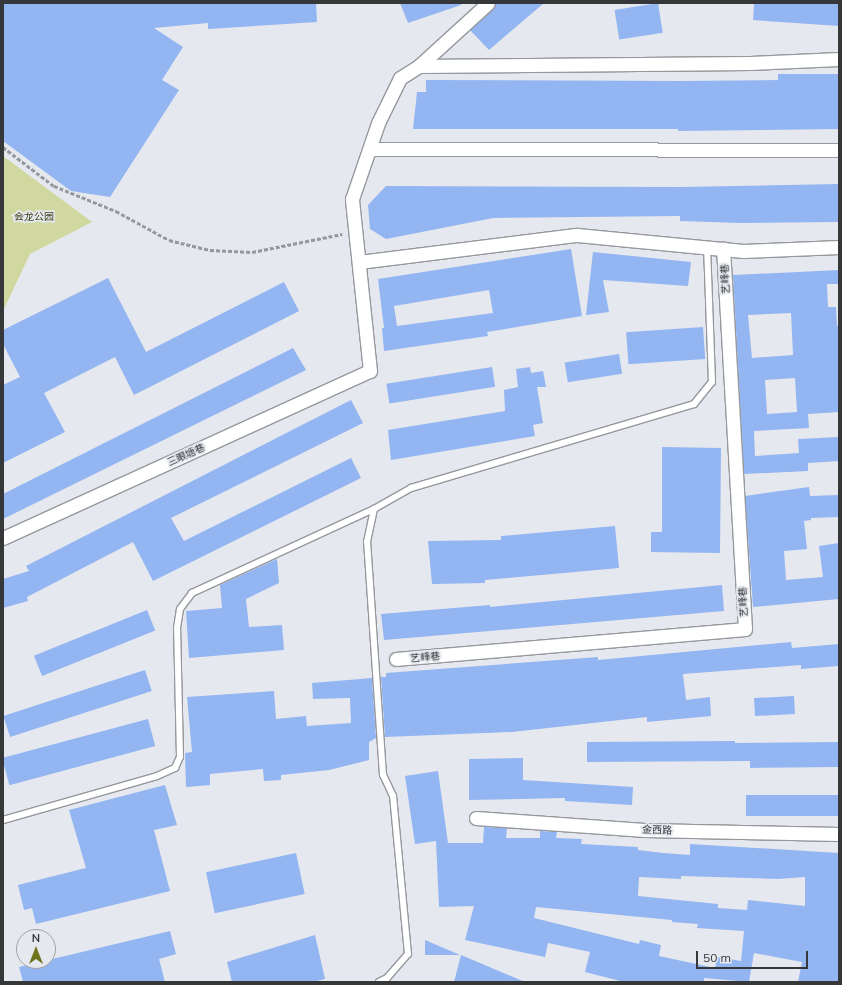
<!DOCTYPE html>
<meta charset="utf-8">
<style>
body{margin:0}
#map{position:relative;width:842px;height:985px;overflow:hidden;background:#e5e8ee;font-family:Mulish,"Noto Sans SC",sans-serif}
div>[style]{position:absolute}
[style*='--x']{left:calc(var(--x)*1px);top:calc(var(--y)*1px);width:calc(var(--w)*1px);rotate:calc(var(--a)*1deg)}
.green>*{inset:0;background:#d0d89f}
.building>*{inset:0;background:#93b5f2;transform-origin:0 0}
.path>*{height:2.5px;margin-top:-1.25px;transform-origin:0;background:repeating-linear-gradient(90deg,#95989c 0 4px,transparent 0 6px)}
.roads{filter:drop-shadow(1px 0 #95989d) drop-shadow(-1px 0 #95989d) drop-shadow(0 1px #95989d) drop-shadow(0 -1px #95989d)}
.service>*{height:6px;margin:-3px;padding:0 3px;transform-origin:3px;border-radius:3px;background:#fff}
.minor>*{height:13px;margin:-6.5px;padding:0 6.5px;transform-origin:6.5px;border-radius:6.5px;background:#fff}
span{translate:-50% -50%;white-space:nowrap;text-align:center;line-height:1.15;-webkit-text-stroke:3.5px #e5e8ee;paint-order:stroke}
.park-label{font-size:10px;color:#42461e}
.street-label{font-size:10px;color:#363739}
.frame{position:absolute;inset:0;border:4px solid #363739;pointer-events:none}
.north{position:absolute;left:16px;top:929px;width:40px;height:40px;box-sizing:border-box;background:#e5e8ee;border:1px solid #9fa1a6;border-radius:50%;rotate:0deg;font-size:11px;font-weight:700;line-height:16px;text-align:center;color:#363739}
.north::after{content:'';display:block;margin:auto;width:14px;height:18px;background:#6d741d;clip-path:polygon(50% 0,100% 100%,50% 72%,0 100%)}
.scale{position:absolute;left:696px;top:951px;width:112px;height:18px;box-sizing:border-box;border:2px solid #363739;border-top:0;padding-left:5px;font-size:12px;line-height:14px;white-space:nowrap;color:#363739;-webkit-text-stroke:3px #e5e8ee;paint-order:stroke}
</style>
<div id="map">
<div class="green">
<div style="clip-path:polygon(3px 156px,92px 222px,30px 254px,3px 311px)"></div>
</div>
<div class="building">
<div style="clip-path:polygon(3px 3px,316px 3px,317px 22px,208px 29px,208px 23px,154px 28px,183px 47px,162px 80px,179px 90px,110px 197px,71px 191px,3px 141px)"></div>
<div style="clip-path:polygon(400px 3px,461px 3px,461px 5px,408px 23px)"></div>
<div style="clip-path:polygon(496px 3px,544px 3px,489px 50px,470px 30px,493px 9px)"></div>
<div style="left:658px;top:3px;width:30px;height:44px;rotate:81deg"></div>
<div style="clip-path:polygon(754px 3px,839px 3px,839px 26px,753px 20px)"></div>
<div style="clip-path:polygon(778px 74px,839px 74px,839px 129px,678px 131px,678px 129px,413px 129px,417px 92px,426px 92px,426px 80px,679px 81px,778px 80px)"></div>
<div style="clip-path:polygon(839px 184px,839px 222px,741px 223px,680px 221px,680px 216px,493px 218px,386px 239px,370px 229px,368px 205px,386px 186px,679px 187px)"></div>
<div style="clip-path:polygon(evenodd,571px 249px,582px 316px,487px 332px,488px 336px,384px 351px,382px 328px,384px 328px,378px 279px,571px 249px,489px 290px,493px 313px,397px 326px,394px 306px,489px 290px)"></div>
<div style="clip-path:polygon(593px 252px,691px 262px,688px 286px,603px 280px,609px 312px,586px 315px)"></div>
<div style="clip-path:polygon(evenodd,839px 270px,839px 284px,827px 284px,828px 307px,836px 307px,837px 326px,839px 326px,839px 412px,808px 414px,809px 428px,754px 431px,755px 456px,799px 453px,798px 439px,839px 437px,839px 461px,808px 463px,808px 471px,744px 474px,733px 275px,839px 270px,791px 313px,793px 355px,752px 358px,748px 315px,791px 313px,839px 270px,795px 378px,797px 412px,767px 414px,765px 380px,795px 378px)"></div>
<div style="clip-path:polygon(108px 278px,146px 352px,284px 282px,299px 311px,134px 395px,115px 357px,44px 393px,65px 432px,3px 463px,3px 385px,20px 377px,3px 344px,3px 330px)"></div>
<div style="left:703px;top:327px;width:32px;height:77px;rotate:86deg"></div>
<div style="clip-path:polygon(293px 348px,306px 370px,3px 519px,3px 494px)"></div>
<div style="left:619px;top:354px;width:20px;height:55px;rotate:81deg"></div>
<div style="left:492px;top:367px;width:20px;height:107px;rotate:81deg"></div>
<div style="clip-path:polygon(530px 367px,531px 373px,543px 371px,546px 387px,537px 387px,543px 423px,533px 425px,535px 436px,391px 460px,388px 430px,505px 411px,504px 390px,518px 387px,516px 369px)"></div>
<div style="clip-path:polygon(351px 400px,363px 423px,171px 518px,184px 541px,351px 458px,361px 478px,153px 581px,133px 542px,27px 597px,28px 601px,3px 608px,3px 579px,29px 571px,26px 566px)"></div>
<div style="clip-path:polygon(662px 447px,721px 448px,720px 553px,651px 552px,651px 532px,662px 532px)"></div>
<div style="clip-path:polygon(809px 487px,810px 496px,839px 495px,839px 517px,811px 518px,811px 520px,804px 521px,807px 549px,784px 551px,786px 580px,823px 577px,819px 546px,839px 543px,839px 599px,753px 607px,745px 496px)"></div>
<div style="clip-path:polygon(615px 526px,619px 568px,485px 580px,485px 583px,432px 584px,428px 541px,501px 540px,501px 536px)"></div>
<div style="clip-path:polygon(277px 559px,279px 583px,246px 599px,249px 627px,282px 625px,284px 650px,189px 658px,186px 611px,222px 608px,220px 585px)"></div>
<div style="clip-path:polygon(722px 585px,724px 611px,384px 640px,381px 614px,490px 605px,490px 607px)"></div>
<div style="left:147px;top:610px;width:22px;height:122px;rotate:68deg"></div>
<div style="clip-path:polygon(791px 642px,792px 648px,839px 644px,839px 666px,801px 669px,801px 665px,683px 674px,686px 700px,710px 697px,711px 716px,647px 722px,647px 717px,512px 732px,385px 737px,381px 677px,386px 677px,386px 673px,598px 657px,598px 660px)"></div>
<div style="left:145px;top:670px;width:22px;height:149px;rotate:72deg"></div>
<div style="clip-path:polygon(372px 678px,376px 738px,369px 742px,369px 760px,329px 770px,281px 775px,281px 780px,264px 781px,263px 769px,210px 774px,210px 785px,186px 787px,185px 753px,192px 752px,187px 697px,274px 691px,276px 719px,306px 716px,307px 726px,351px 723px,350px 698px,313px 699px,312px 683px)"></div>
<div style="left:794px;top:696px;width:18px;height:40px;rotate:87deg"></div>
<div style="left:148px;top:719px;width:28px;height:151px;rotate:75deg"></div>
<div style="clip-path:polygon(735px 741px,735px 743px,839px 742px,839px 767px,750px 768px,750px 761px,587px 762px,587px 742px)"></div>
<div style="clip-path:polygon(523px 758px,523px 780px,633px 787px,632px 805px,565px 801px,565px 798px,469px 800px,469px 759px)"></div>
<div style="clip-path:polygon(evenodd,438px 771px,448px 843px,483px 843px,484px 827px,507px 828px,506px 838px,540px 838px,540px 831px,557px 832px,556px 838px,582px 839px,581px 844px,638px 847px,638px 850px,663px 853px,690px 855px,690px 844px,839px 853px,839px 982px,798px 982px,802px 962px,754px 953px,749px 982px,704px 978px,704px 982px,624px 982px,585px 972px,590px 952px,548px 943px,545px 957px,465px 940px,474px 906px,439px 907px,436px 841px,415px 844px,405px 776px,438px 771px,681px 876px,778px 879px,805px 877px,805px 906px,748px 900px,747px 910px,718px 908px,718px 904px,638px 896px,639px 877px,681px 879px,681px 876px,438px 771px,536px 907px,672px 920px,672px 922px,698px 924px,697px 928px,744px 931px,741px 961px,717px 957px,715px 968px,659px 956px,661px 945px,640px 940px,639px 944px,534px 918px,536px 907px)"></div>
<div style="clip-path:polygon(165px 785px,177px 825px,154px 830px,170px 891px,36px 924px,32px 908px,24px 910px,18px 885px,86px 868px,69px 810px)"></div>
<div style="left:746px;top:795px;width:93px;height:21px"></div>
<div style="left:296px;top:853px;width:42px;height:92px;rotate:78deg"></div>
<div style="clip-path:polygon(170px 931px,176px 954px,159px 959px,165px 982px,23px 982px,19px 967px)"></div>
<div style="clip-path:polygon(315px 935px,325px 979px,312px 982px,232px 982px,227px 962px)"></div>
<div style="clip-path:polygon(425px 940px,460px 955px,425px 955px)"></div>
<div style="clip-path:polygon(461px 955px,525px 982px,454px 982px)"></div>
</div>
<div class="path">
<div style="--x:3;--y:147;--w:64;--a:37.4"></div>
<div style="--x:54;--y:186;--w:67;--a:22"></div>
<div style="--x:116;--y:211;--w:60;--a:28.7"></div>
<div style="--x:169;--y:240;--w:42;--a:13.7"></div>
<div style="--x:210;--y:250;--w:42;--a:2.7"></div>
<div style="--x:252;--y:252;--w:92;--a:-11.3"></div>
</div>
<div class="roads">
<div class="service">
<div style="--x:3;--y:820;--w:160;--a:-15.9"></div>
<div style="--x:157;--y:776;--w:20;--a:-24"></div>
<div style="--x:175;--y:768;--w:12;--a:-66"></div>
<div style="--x:180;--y:757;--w:129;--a:-91.3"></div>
<div style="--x:177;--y:628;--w:19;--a:-81"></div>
<div style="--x:180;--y:609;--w:20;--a:-53"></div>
<div style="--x:192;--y:593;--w:200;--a:-24.8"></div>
<div style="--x:379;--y:982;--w:9;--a:-27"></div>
<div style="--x:387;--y:978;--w:32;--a:-49"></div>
<div style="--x:408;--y:954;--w:159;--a:-95.4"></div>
<div style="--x:393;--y:796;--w:23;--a:-115"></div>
<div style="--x:383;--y:775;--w:234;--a:-93.9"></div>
<div style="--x:367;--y:542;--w:34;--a:-78"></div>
<div style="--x:374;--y:509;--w:43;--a:-29.6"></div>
<div style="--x:411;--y:488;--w:295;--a:-16.5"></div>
<div style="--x:694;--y:404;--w:28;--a:-51"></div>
<div style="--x:712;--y:382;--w:135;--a:-92.1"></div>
</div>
<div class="minor">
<div style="--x:419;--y:66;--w:93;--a:-42.4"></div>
<div style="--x:370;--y:149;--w:469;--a:0.1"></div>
<div style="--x:359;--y:262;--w:220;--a:-7.1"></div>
<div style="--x:577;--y:235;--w:167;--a:5.5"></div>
<div style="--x:743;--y:251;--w:96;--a:-2.4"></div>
<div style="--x:3;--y:538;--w:403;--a:-24.5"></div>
<div style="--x:370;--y:371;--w:173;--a:-96"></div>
<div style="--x:352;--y:199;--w:80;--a:-71.1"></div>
<div style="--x:378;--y:123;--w:50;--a:-63.9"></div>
<div style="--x:400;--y:78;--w:22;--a:-32"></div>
<div style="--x:419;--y:66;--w:331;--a:-0.5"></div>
<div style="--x:750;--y:63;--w:89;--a:-2.6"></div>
<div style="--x:396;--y:659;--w:350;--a:-4.9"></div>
<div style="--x:745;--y:629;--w:381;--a:-93.3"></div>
<div style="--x:476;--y:818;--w:169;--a:4.1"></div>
<div style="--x:645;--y:830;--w:194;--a:1.2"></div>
</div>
</div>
<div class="park-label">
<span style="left:34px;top:217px">会龙公园</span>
</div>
<div class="street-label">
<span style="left:725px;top:279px;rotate:-93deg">艺峰巷</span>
<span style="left:186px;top:455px;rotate:-25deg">三眼塘巷</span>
<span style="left:743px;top:602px;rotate:-93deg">艺峰巷</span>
<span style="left:425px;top:657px;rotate:-5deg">艺峰巷</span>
<span style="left:657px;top:830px;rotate:2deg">金西路</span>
</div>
<div class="frame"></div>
<div class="north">N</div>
<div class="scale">50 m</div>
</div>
